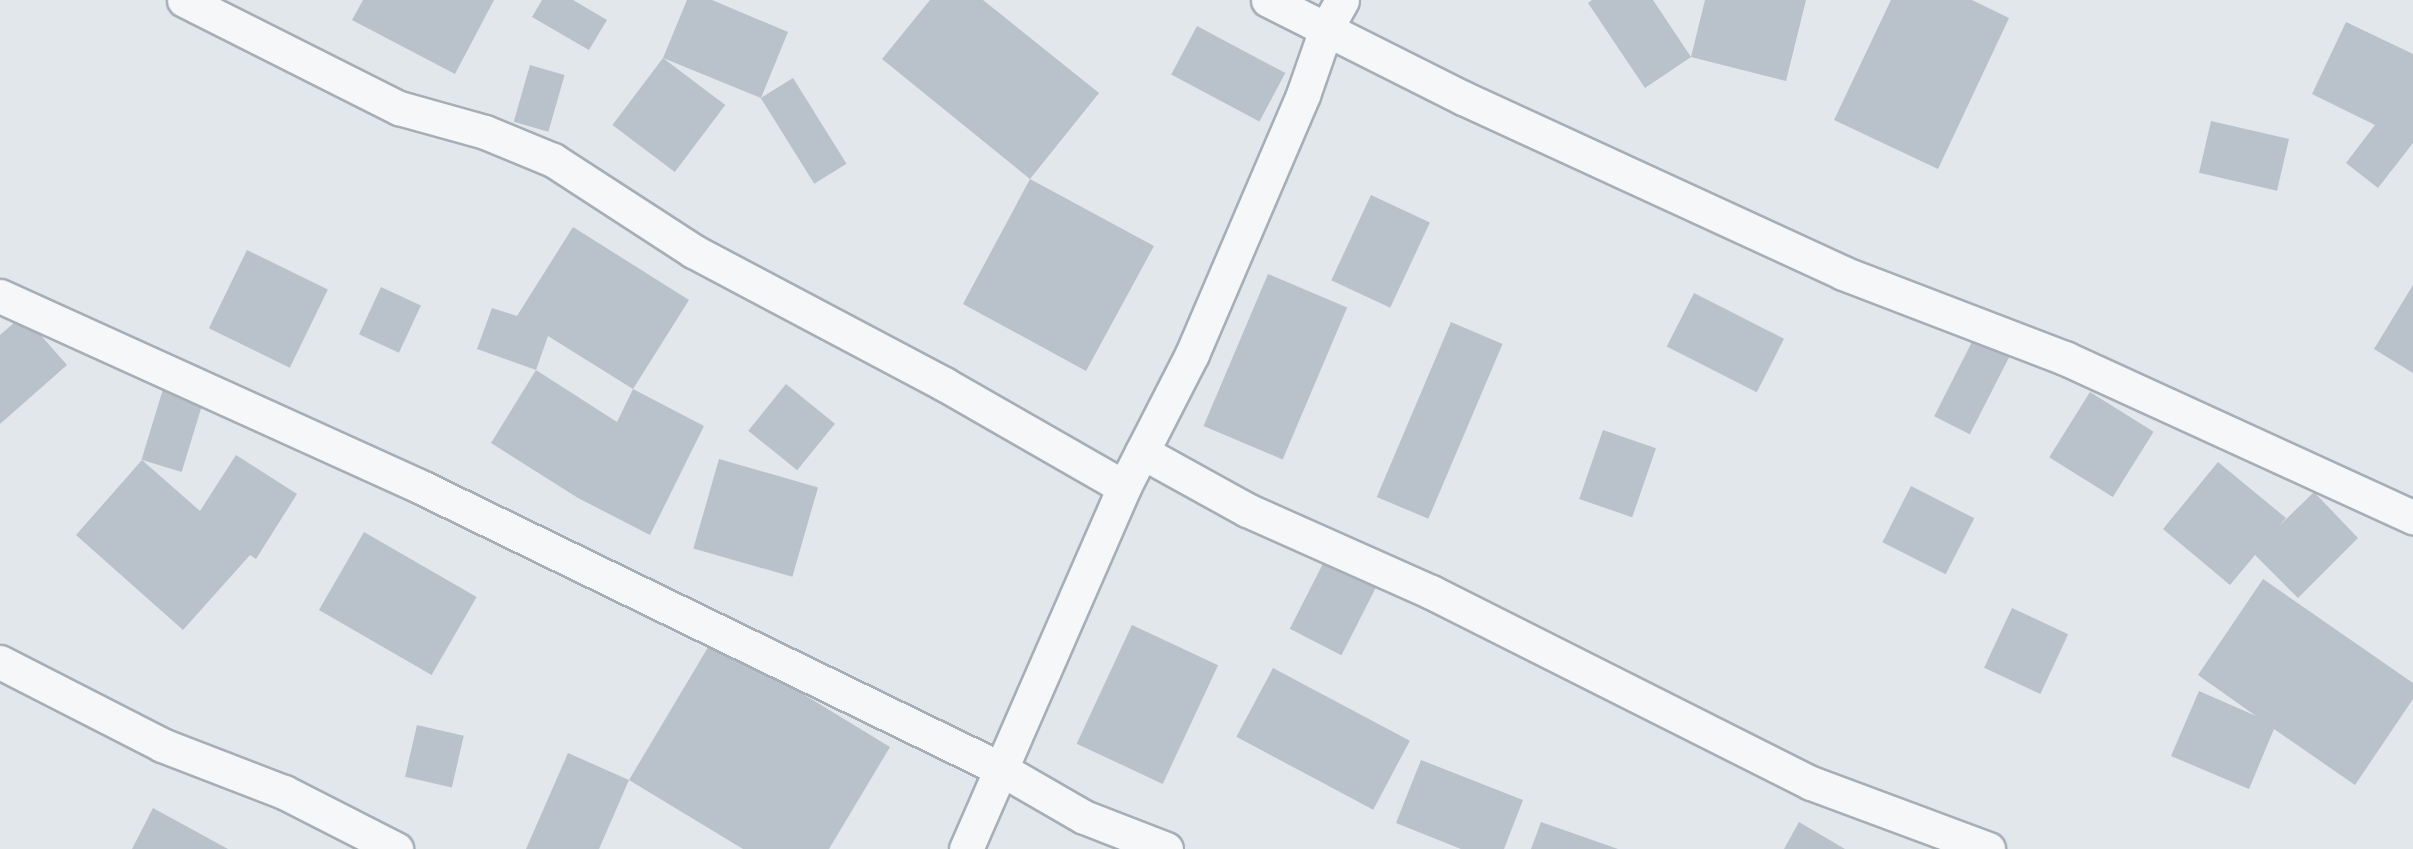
<!DOCTYPE html>
<style>
body{margin:0}
#map{position:relative;width:2413px;height:849px;overflow:hidden;background:#e2e7ec;font-family:Inter,sans-serif}
div>[style]{position:absolute}
[style*='--x']{left:calc(var(--x)*1px);top:calc(var(--y)*1px);width:calc(var(--w)*1px);rotate:calc(var(--a)*1deg)}
.building>*{inset:0;background:#b9c1ca;transform-origin:0 0}
.roads{filter:drop-shadow(2px 0 #a6aeb7) drop-shadow(-2px 0 #a6aeb7) drop-shadow(0 2px #a6aeb7) drop-shadow(0 -2px #a6aeb7)}
.minor>*{height:33px;margin:-16.5px;padding:0 16.5px;transform-origin:16.5px;border-radius:16.5px;background:#f5f7f9}
span{translate:-50% -50%;white-space:nowrap;text-align:center;line-height:1.15;-webkit-text-stroke:6px #f2f6f9;paint-order:stroke}
</style>
<div id="map">
<div class="building">
<div style="clip-path:polygon(363px 0,494px 0,455px 74px,352px 20px)"></div>
<div style="clip-path:polygon(542px 0,573px 0,607px 20px,589px 50px,532px 17px)"></div>
<div style="clip-path:polygon(687px 0,712px 0,788px 32px,761px 98px,663px 58px)"></div>
<div style="clip-path:polygon(930px 0,983px 0,1099px 93px,1030px 179px,1154px 246px,1086px 371px,963px 304px,1030px 179px,882px 59px)"></div>
<div style="clip-path:polygon(1592px 0,1653px 0,1691px 57px,1705px 0,1806px 0,1786px 81px,1691px 57px,1645px 88px,1588px 3px)"></div>
<div style="clip-path:polygon(1891px 0,1972px 0,2009px 18px,1938px 169px,1834px 120px)"></div>
<div style="clip-path:polygon(2346px 22px,2413px 54px,2413px 143px,2378px 188px,2346px 163px,2375px 125px,2312px 94px)"></div>
<div style="left:1197px;top:26px;width:100px;height:55px;rotate:28deg"></div>
<div style="left:663px;top:58px;width:78px;height:84px;rotate:37deg"></div>
<div style="left:530px;top:65px;width:36px;height:59px;rotate:16deg"></div>
<div style="left:793px;top:78px;width:101px;height:38px;rotate:58deg"></div>
<div style="left:2211px;top:121px;width:80px;height:53px;rotate:13deg"></div>
<div style="left:1371px;top:195px;width:65px;height:94px;rotate:25deg"></div>
<div style="clip-path:polygon(573px 227px,689px 300px,633px 389px,548px 336px,536px 370px,477px 349px,492px 308px,517px 316px)"></div>
<div style="left:247px;top:250px;width:90px;height:87px;rotate:26deg"></div>
<div style="left:1268px;top:274px;width:86px;height:165px;rotate:23deg"></div>
<div style="clip-path:polygon(2413px 285px,2413px 373px,2374px 349px)"></div>
<div style="left:381px;top:287px;width:44px;height:52px;rotate:25deg"></div>
<div style="left:1694px;top:293px;width:101px;height:60px;rotate:27deg"></div>
<div style="clip-path:polygon(23px 315px,67px 365px,0 424px,0 335px)"></div>
<div style="left:1451px;top:322px;width:56px;height:190px;rotate:23deg"></div>
<div style="left:1975px;top:336px;width:40px;height:90px;rotate:27deg"></div>
<div style="clip-path:polygon(536px 370px,617px 422px,633px 389px,704px 426px,650px 535px,578px 498px,491px 443px)"></div>
<div style="left:786px;top:384px;width:63px;height:60px;rotate:39deg"></div>
<div style="left:164px;top:386px;width:42px;height:77px;rotate:17deg"></div>
<div style="left:2090px;top:392px;width:75px;height:77px;rotate:32deg"></div>
<div style="left:1603px;top:430px;width:56px;height:73px;rotate:19deg"></div>
<div style="clip-path:polygon(236px 455px,297px 494px,256px 559px,250px 555px,183px 630px,76px 535px,142px 460px,200px 511px)"></div>
<div style="left:719px;top:459px;width:103px;height:93px;rotate:16deg"></div>
<div style="clip-path:polygon(2218px 462px,2286px 518px,2279px 526px,2314px 492px,2358px 538px,2298px 598px,2255px 555px,2230px 585px,2163px 529px)"></div>
<div style="left:1911px;top:486px;width:71px;height:63px;rotate:27deg"></div>
<div style="left:364px;top:532px;width:130px;height:90px;rotate:30deg"></div>
<div style="left:1332px;top:546px;width:58px;height:93px;rotate:27deg"></div>
<div style="clip-path:polygon(2263px 579px,2413px 683px,2413px 699px,2355px 785px,2274px 729px,2249px 789px,2171px 756px,2199px 691px,2256px 716px,2198px 675px)"></div>
<div style="left:2012px;top:608px;width:62px;height:66px;rotate:25deg"></div>
<div style="left:1132px;top:625px;width:95px;height:131px;rotate:25deg"></div>
<div style="clip-path:polygon(713px 639px,890px 747px,829px 849px,743px 849px,629px 780px)"></div>
<div style="left:1273px;top:668px;width:155px;height:78px;rotate:28deg"></div>
<div style="left:417px;top:725px;width:48px;height:53px;rotate:13deg"></div>
<div style="clip-path:polygon(568px 753px,629px 780px,599px 849px,526px 849px)"></div>
<div style="clip-path:polygon(1421px 760px,1523px 800px,1504px 849px,1461px 849px,1396px 823px)"></div>
<div style="clip-path:polygon(153px 808px,228px 849px,132px 849px)"></div>
<div style="clip-path:polygon(1541px 822px,1618px 849px,1531px 849px)"></div>
<div style="clip-path:polygon(1799px 822px,1845px 849px,1784px 849px)"></div>
</div>
<div class="roads">
<div class="minor">
<div style="--x:184;--y:0;--w:241;--a:26.7"></div>
<div style="--x:399;--y:108;--w:89;--a:15.6"></div>
<div style="--x:485;--y:132;--w:74;--a:22.4"></div>
<div style="--x:553;--y:160;--w:167;--a:33"></div>
<div style="--x:693;--y:251;--w:284;--a:27.9"></div>
<div style="--x:944;--y:384;--w:207;--a:29.8"></div>
<div style="--x:1268;--y:0;--w:218;--a:26.7"></div>
<div style="--x:1463;--y:98;--w:418;--a:24.7"></div>
<div style="--x:1843;--y:273;--w:238;--a:21"></div>
<div style="--x:2065;--y:358;--w:383;--a:24.6"></div>
<div style="--x:0;--y:296;--w:460;--a:24.4"></div>
<div style="--x:419;--y:486;--w:645;--a:25.93"></div>
<div style="--x:999;--y:768;--w:98;--a:30"></div>
<div style="--x:1084;--y:817;--w:88;--a:21.3"></div>
<div style="--x:1142;--y:452;--w:120;--a:28.9"></div>
<div style="--x:1247;--y:510;--w:201;--a:24"></div>
<div style="--x:1431;--y:592;--w:425;--a:26.7"></div>
<div style="--x:1811;--y:783;--w:189;--a:20.4"></div>
<div style="--x:0;--y:662;--w:182;--a:27.1"></div>
<div style="--x:162;--y:745;--w:131;--a:21.1"></div>
<div style="--x:284;--y:792;--w:126;--a:27"></div>
<div style="--x:966;--y:849;--w:395;--a:-66.4"></div>
<div style="--x:1124;--y:487;--w:149;--a:-62.9"></div>
<div style="--x:1192;--y:354;--w:282;--a:-66.8"></div>
<div style="--x:1303;--y:95;--w:70;--a:-70.8"></div>
<div style="--x:1326;--y:29;--w:33;--a:-61"></div>
</div>
</div>
</div>
